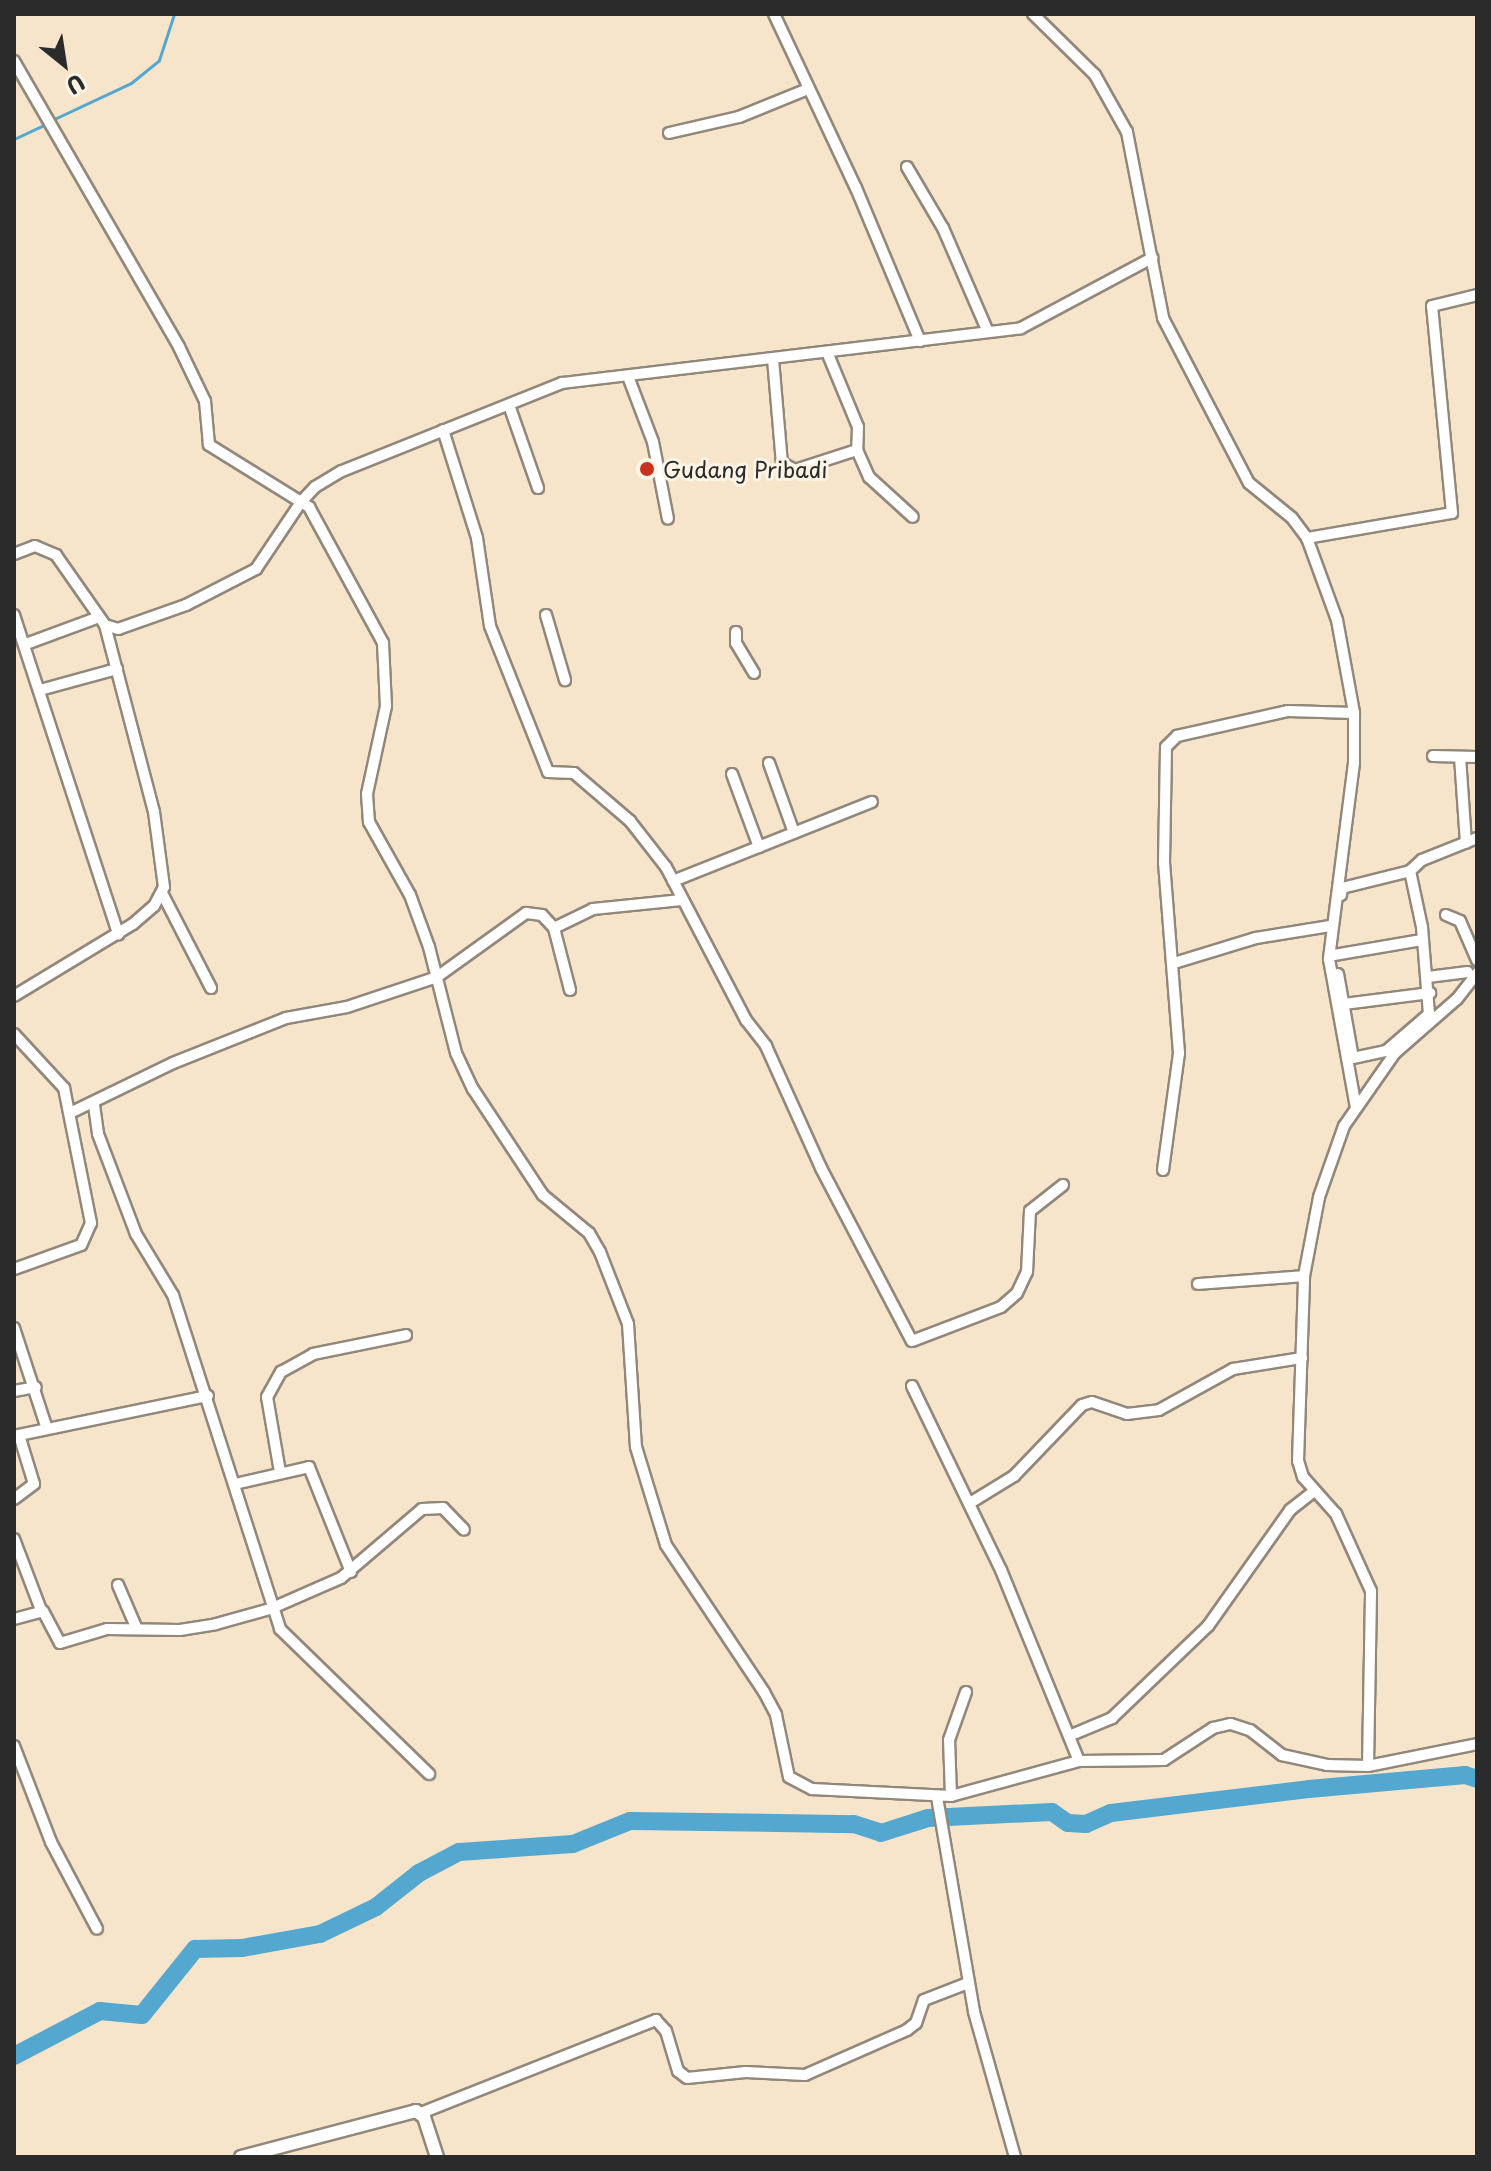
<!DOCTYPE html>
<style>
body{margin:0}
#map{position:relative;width:1491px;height:2171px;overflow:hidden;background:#f7e5cb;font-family:"Playpen Sans",sans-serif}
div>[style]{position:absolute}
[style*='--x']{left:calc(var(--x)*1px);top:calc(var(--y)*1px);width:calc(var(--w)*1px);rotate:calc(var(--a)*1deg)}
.stream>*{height:3px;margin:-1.5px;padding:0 1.5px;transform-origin:1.5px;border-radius:1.5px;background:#54a7cf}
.river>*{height:18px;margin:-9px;padding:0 9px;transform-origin:9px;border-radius:9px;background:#54a7cf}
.roads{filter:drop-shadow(2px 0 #91887b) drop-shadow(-2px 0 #91887b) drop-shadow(0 2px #91887b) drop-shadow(0 -2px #91887b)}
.minor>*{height:10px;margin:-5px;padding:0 5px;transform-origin:5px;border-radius:5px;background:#fff}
.tertiary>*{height:12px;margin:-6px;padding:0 6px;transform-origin:6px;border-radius:6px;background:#fff}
.dots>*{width:22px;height:22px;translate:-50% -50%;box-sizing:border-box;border:4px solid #fcf5e5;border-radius:50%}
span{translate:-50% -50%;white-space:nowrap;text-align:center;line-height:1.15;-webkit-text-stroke:6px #fcf5e5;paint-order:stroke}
.poi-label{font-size:22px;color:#2b2b2b}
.left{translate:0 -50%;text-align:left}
.frame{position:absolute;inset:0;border:16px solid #2b2b2b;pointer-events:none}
.north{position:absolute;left:24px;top:24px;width:80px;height:80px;-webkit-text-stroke:6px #fcf5e5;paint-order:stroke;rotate:150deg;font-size:22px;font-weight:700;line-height:32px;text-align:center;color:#2b2b2b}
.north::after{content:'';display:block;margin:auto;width:28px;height:36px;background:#2b2b2b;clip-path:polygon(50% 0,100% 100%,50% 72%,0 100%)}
</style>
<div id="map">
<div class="stream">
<div style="--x:52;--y:120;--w:87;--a:-25.1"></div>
<div style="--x:131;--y:83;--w:36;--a:-39"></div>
<div style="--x:159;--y:60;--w:48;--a:-71.9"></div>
<div style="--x:14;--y:139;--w:35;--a:-25"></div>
</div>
<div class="river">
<div style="--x:14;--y:2056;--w:97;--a:-27.6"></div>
<div style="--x:100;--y:2011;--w:42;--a:5.4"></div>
<div style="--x:142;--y:2015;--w:85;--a:-51.2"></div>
<div style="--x:195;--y:1949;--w:47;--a:-1.2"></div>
<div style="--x:242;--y:1948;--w:79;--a:-10.2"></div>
<div style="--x:320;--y:1934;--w:62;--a:-25.7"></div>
<div style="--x:376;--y:1907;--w:55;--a:-38.3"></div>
<div style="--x:419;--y:1873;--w:45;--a:-27.7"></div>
<div style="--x:459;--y:1852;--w:114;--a:-4"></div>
<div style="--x:573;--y:1844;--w:61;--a:-22"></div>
<div style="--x:630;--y:1821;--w:224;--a:0.8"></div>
<div style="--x:854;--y:1824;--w:28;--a:18"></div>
<div style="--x:881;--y:1833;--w:49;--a:-17.7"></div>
<div style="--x:928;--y:1818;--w:124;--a:-2.8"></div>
<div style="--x:1052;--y:1812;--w:19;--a:35"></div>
<div style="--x:1068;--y:1823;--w:18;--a:3"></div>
<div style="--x:1086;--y:1824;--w:27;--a:-24"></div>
<div style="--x:1111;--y:1813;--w:199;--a:-6.9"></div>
<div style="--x:1309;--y:1789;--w:157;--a:-5.1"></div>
<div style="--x:1465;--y:1775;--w:13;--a:18"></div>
</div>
<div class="roads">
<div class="minor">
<div style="--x:774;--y:14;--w:192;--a:64.8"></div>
<div style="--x:856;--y:188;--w:166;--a:67.3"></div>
<div style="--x:1033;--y:14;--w:87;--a:44.5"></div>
<div style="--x:1095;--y:75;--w:65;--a:60.7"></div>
<div style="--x:1127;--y:132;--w:189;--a:79"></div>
<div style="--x:1163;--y:318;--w:186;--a:62.5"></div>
<div style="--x:1249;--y:483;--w:55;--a:39.1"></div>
<div style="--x:1292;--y:518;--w:25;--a:53"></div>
<div style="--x:1307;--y:538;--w:87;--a:69.9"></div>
<div style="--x:1337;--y:620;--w:95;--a:79.6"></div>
<div style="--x:1354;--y:713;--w:50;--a:90"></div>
<div style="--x:1354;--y:763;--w:198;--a:97.3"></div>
<div style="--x:1329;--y:959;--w:151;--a:79.7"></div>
<div style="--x:14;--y:61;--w:330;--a:60"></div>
<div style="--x:179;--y:347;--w:60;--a:64.3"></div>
<div style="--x:205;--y:401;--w:44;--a:84.8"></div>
<div style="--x:209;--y:445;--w:118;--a:31.8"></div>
<div style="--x:309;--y:507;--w:155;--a:61.4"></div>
<div style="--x:383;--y:643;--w:63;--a:87.3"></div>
<div style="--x:386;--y:706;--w:90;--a:102.2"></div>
<div style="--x:367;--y:794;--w:28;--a:86"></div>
<div style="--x:369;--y:822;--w:84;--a:60.7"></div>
<div style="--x:410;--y:895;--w:55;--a:69.9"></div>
<div style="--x:429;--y:947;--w:109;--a:75.7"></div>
<div style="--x:456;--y:1053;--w:40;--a:65"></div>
<div style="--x:473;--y:1089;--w:127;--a:56.6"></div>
<div style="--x:543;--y:1195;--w:60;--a:39.6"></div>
<div style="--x:589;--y:1233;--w:22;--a:60"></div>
<div style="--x:600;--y:1252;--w:77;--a:68.7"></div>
<div style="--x:628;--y:1324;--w:123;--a:86.3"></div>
<div style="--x:636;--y:1447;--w:102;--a:73"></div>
<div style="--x:666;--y:1545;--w:177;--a:56.3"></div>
<div style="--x:764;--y:1692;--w:26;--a:62"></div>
<div style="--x:776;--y:1715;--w:63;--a:78.2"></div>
<div style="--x:789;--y:1777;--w:26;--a:28"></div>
<div style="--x:812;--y:1789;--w:139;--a:2.9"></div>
<div style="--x:951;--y:1796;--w:133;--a:-15.3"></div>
<div style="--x:1079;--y:1761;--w:85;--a:-0.7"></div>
<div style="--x:1164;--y:1760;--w:59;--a:-33.1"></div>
<div style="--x:1213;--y:1728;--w:18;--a:-13"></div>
<div style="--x:1231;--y:1724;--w:20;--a:18"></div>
<div style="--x:1250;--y:1730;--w:41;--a:38"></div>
<div style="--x:1282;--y:1755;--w:46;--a:12.5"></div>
<div style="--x:1327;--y:1765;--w:41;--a:1.4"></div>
<div style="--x:1368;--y:1766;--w:111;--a:-11.4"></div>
<div style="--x:669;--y:133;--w:72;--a:-12.9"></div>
<div style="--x:739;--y:117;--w:74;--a:-22.1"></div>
<div style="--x:907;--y:167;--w:71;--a:59.5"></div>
<div style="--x:943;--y:228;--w:113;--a:66.6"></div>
<div style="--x:827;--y:352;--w:81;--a:67.5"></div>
<div style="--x:858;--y:427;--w:23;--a:92"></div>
<div style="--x:857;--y:450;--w:30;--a:66"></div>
<div style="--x:869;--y:477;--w:59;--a:42.3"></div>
<div style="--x:773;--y:359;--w:104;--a:85.1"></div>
<div style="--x:782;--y:463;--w:15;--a:28"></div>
<div style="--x:795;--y:470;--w:65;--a:-17.9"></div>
<div style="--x:629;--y:379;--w:67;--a:69.1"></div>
<div style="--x:653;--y:442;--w:78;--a:79"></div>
<div style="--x:509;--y:405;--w:88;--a:70.7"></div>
<div style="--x:443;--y:430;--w:113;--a:72.5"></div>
<div style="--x:477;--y:538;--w:89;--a:81.6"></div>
<div style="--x:490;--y:626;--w:157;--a:68.3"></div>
<div style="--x:548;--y:772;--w:26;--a:2"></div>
<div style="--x:574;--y:773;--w:74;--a:40.6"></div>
<div style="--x:630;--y:821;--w:58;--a:52"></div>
<div style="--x:666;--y:867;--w:173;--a:62.4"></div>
<div style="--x:746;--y:1020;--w:33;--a:52"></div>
<div style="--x:766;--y:1046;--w:134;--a:65.7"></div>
<div style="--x:821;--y:1168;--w:195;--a:62.3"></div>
<div style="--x:912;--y:1341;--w:95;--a:-20.9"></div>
<div style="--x:1001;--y:1307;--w:21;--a:-41"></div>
<div style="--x:1017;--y:1293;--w:23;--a:-65"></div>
<div style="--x:1027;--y:1272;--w:61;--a:-87.2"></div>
<div style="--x:1030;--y:1211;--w:42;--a:-38.2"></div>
<div style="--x:1307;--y:538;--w:147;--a:-9.8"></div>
<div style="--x:1452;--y:513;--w:208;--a:-95.5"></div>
<div style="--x:1432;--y:306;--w:46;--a:-13.7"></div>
<div style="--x:14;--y:554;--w:22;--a:-21"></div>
<div style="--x:35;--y:546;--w:23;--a:23"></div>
<div style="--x:56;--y:555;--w:85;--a:55"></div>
<div style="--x:105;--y:625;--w:14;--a:17"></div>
<div style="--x:118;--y:629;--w:72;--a:-19.4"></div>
<div style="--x:186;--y:605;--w:79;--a:-27.2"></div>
<div style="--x:256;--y:569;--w:81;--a:-56.1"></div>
<div style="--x:301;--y:502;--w:21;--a:-47"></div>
<div style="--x:315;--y:487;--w:31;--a:-31"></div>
<div style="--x:342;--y:471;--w:237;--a:-21.8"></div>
<div style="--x:562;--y:383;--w:462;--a:-6.8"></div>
<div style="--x:1021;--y:328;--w:149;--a:-28.1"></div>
<div style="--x:14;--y:615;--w:336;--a:71.9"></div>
<div style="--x:546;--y:615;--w:68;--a:73.7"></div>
<div style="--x:736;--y:632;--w:11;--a:90"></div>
<div style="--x:736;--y:643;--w:35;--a:59"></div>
<div style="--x:26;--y:644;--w:78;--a:-20.3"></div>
<div style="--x:40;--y:690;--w:80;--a:-15.3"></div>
<div style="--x:1433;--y:756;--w:44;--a:1.3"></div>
<div style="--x:1460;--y:757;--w:86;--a:86"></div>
<div style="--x:769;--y:763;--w:74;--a:70.3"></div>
<div style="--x:732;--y:774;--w:78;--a:69.7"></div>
<div style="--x:673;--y:881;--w:214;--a:-21.7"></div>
<div style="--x:162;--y:893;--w:107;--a:62.7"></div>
<div style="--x:1341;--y:895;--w:7;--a:-82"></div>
<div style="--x:1342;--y:888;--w:70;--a:-14"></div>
<div style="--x:1410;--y:871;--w:16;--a:-43"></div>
<div style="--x:1422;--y:860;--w:59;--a:-21.8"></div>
<div style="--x:1446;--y:915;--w:15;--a:23"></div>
<div style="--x:1460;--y:921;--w:43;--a:66.4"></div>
<div style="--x:554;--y:928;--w:43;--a:-26"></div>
<div style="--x:593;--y:909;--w:89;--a:-5.8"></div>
<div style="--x:1334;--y:955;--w:89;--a:-9.7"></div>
<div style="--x:1174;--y:963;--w:86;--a:-17"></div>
<div style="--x:1256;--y:938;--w:75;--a:-9.2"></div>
<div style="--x:1338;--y:974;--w:85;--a:79.9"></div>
<div style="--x:1353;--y:1058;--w:34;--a:-12"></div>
<div style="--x:1386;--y:1051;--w:57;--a:-40.7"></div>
<div style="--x:1429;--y:1014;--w:87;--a:-94.6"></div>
<div style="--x:1422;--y:927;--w:57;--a:-102.1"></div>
<div style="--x:1428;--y:977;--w:40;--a:-7.1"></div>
<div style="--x:14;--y:996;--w:139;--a:-31.2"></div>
<div style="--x:133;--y:924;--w:28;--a:-41"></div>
<div style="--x:154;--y:906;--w:21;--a:-62"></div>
<div style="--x:164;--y:887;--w:76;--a:-97.6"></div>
<div style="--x:154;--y:812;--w:193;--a:-104.7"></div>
<div style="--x:1344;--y:1004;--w:87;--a:-7.3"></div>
<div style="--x:14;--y:1034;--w:74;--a:47.2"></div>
<div style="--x:64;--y:1088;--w:138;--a:78.7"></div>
<div style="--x:91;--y:1223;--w:24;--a:114"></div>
<div style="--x:81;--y:1245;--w:71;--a:160.3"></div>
<div style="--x:94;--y:1105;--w:29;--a:82"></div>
<div style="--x:98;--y:1134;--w:107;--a:69.2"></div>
<div style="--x:136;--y:1234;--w:71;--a:58.8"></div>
<div style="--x:173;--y:1295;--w:351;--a:72.2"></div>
<div style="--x:280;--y:1629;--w:208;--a:44.2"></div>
<div style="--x:70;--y:1113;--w:114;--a:-25.9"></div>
<div style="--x:173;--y:1063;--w:122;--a:-21.7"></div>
<div style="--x:286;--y:1018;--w:62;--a:-10.2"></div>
<div style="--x:347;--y:1007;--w:95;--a:-18.4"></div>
<div style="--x:437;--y:977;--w:110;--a:-35.7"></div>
<div style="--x:526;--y:913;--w:16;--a:7"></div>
<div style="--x:542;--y:915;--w:18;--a:47"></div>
<div style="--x:554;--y:928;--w:64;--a:75.5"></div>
<div style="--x:1163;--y:1170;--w:118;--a:-82.2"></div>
<div style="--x:1179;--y:1053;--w:191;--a:-94.5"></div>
<div style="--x:1164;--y:863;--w:116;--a:-89"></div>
<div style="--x:1166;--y:747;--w:16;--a:-45"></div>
<div style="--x:1177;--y:736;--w:114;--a:-12.7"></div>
<div style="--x:1288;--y:711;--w:66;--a:1.7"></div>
<div style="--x:1198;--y:1284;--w:106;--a:-4.3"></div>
<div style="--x:14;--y:1328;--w:106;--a:71.9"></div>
<div style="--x:912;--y:1386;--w:204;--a:64.2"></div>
<div style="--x:1001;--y:1570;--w:206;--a:67.8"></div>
<div style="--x:14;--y:1391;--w:22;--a:-10"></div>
<div style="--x:14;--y:1436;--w:198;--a:-11.7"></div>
<div style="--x:280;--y:1472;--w:76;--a:-99.8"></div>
<div style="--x:267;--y:1397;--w:29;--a:-61"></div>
<div style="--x:281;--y:1372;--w:37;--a:-29"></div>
<div style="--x:313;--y:1354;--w:95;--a:-11.5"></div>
<div style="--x:235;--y:1484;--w:76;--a:-12.9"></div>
<div style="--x:309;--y:1467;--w:113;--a:68.2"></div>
<div style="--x:14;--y:1499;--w:25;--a:-37"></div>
<div style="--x:34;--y:1484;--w:51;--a:-107"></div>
<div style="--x:970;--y:1503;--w:52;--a:-31.5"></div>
<div style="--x:1014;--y:1476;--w:98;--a:-46.2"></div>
<div style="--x:1082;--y:1405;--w:10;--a:-17"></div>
<div style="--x:1092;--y:1402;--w:37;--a:19"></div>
<div style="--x:1127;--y:1414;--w:32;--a:-7"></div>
<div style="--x:1159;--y:1410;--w:85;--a:-29"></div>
<div style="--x:1233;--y:1369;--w:70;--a:-9.1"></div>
<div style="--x:14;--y:1539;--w:76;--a:69.2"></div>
<div style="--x:118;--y:1585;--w:46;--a:66.8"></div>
<div style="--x:14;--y:1619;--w:30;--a:-15"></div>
<div style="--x:43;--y:1611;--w:36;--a:62"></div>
<div style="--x:60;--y:1643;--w:49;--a:-16.6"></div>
<div style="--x:107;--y:1629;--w:73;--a:0.8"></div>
<div style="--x:180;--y:1630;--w:36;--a:-9"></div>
<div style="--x:216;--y:1624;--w:56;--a:-15.5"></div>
<div style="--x:270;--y:1609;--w:77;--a:-23.6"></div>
<div style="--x:341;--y:1578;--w:106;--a:-40.4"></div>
<div style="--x:422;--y:1509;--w:21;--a:-3"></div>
<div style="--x:443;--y:1508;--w:30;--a:46"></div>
<div style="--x:1069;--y:1736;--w:47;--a:-22.7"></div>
<div style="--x:1112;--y:1718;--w:133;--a:-43.8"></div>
<div style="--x:1208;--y:1626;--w:142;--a:-54.7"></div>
<div style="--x:1290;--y:1510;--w:31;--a:-38"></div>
<div style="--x:14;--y:1746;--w:103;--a:68.9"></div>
<div style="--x:51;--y:1842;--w:98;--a:62.1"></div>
<div style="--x:1368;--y:1766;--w:175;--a:-89"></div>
<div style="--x:1371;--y:1591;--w:85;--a:-114.4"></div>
<div style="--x:1336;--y:1514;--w:50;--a:-131.7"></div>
<div style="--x:1303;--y:1477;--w:17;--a:-107"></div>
<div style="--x:1298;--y:1461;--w:185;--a:-88.1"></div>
<div style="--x:1304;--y:1276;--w:80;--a:-79.2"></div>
<div style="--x:1319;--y:1197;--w:75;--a:-70.6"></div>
<div style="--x:1344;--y:1126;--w:89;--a:-55.1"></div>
<div style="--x:1395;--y:1053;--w:82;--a:-41.1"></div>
<div style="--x:1457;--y:999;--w:33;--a:-52"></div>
<div style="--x:951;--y:1796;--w:56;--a:-92"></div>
<div style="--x:949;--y:1740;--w:51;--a:-70.5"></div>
<div style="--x:937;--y:1797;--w:218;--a:80.2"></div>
<div style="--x:974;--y:2012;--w:151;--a:74.2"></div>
<div style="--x:421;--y:2113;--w:253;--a:-21.6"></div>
<div style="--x:656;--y:2020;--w:15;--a:48"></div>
<div style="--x:666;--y:2031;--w:42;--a:73.3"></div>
<div style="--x:678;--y:2071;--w:11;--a:38"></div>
<div style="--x:687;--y:2078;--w:59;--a:-5.8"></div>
<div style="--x:746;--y:2072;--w:59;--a:2.9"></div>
<div style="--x:805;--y:2075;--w:111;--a:-23.8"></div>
<div style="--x:907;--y:2030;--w:11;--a:-38"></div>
<div style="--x:916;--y:2023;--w:24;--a:-71"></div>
<div style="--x:924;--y:2000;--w:47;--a:-21.1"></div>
</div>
<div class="tertiary">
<div style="--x:241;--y:2157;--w:181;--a:-14.7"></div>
<div style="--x:416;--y:2111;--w:10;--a:37"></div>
<div style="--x:424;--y:2117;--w:42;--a:72"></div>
</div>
</div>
<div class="dots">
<div style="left:647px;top:469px;background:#c8321e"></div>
</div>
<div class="poi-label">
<span class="left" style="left:663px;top:469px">Gudang Pribadi</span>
</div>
<div class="frame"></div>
<div class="north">U</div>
</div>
